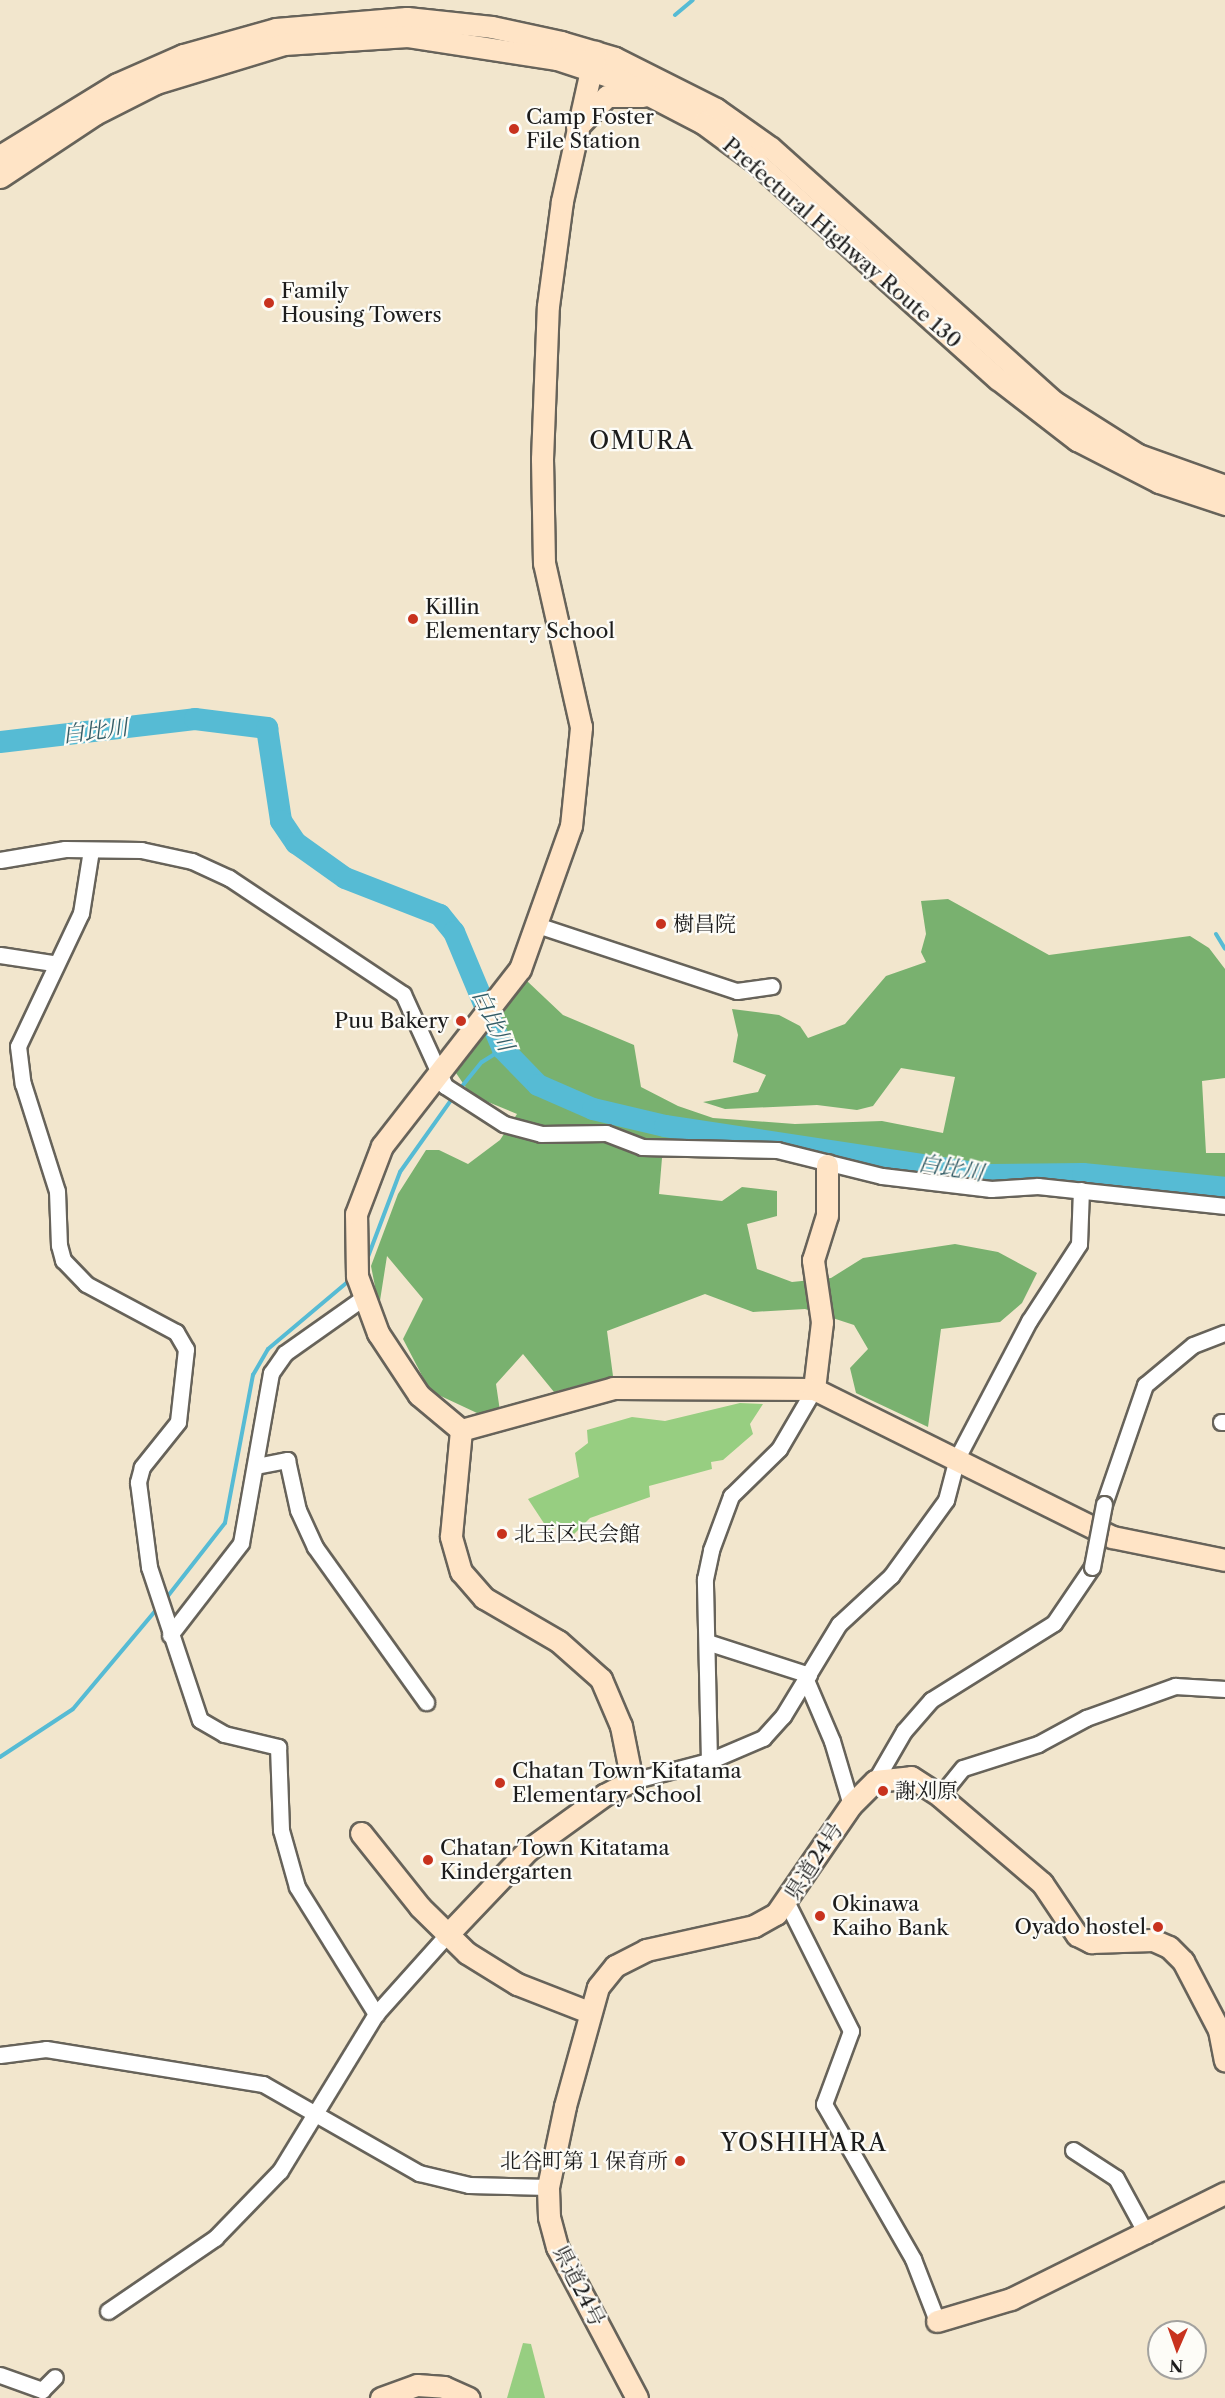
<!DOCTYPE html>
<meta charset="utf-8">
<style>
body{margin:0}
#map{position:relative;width:1225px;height:2398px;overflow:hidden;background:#f2e6cd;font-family:"Libre Caslon Text","Noto Serif JP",serif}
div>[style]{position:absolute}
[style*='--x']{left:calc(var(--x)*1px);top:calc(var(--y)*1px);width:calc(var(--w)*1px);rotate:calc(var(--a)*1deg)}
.green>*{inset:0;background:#97ce81}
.forest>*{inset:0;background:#79b16f}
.stream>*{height:4px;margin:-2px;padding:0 2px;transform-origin:2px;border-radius:2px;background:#56bbd4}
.river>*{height:22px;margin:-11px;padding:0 11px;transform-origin:11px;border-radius:11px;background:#56bbd4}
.roads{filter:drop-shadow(2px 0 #67635a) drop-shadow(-2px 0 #67635a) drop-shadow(0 2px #67635a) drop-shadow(0 -2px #67635a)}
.street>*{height:15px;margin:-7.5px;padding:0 7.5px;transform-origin:7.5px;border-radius:7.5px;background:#fff}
.secondary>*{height:21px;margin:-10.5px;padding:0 10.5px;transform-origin:10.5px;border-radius:10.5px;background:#ffe4c6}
.bridges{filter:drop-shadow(2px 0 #67635a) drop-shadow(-2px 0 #67635a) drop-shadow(0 2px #67635a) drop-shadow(0 -2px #67635a)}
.street-bridge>*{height:15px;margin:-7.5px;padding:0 7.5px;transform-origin:7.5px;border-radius:7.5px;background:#fff}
.dots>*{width:16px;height:16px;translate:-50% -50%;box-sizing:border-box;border:3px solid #fdfcf7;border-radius:50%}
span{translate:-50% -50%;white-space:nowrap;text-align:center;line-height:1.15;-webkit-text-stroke:4.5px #fdfcf7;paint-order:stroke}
.poi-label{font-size:21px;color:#1c1c1c}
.left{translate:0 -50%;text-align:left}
.right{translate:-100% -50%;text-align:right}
.street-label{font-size:21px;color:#1c1c1c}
.water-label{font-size:22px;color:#335c66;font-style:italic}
.quarter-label{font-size:24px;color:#1c1c1c;letter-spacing:1.5px}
.north{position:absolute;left:1147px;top:2320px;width:60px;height:60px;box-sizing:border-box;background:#fdfcf7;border:2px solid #a3a29f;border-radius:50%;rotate:182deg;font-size:16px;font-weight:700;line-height:24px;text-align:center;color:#1c1c1c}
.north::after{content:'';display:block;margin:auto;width:21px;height:27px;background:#c8321e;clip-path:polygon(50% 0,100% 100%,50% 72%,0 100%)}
</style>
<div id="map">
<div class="green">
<div style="clip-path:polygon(740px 1403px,763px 1404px,750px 1424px,753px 1434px,723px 1460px,711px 1462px,712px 1469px,649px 1486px,650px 1497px,590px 1518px,574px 1534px,563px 1523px,549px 1531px,528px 1499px,579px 1477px,575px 1453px,588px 1443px,587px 1430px,632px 1417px,665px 1421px)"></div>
<div style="clip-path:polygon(523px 2343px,531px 2344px,545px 2398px,507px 2398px)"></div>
</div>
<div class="forest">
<div style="clip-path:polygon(948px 899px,1049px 955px,1190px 936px,1209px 948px,1225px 969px,1225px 1078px,1202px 1081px,1206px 1153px,1225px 1153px,1225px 1197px,1104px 1183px,975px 1179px,750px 1140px,692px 1137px,662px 1158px,659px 1194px,722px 1201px,742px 1187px,777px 1191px,777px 1216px,747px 1224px,757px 1269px,792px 1282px,831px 1278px,863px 1258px,955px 1244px,998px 1252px,1037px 1273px,1022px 1303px,1000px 1322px,941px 1329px,928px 1427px,856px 1393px,850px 1368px,868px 1349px,854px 1325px,805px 1309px,753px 1312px,705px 1294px,607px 1331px,613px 1376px,554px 1392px,523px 1354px,496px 1384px,500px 1411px,477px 1413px,430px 1391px,403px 1339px,423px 1299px,387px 1256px,379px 1307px,371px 1266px,398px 1194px,426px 1150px,439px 1150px,468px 1164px,500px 1140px,517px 1114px,471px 1095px,456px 1073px,527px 981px,563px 1015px,634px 1045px,641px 1087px,678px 1106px,713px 1118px,795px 1124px,882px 1121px,943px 1133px,955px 1077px,901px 1068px,873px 1106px,857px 1110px,817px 1105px,725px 1109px,703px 1102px,758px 1092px,766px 1075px,733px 1062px,738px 1035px,732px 1009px,779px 1015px,800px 1026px,808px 1038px,845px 1024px,886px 976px,926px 962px,921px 952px,926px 934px,921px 901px)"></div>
</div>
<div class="stream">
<div style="--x:675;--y:15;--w:23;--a:-40"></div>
<div style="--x:1216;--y:934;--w:17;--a:59"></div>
<div style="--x:459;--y:1090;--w:36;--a:-51"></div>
<div style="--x:482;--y:1062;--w:25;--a:-32"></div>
<div style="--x:366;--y:1262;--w:96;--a:-69.3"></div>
<div style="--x:400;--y:1172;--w:93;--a:-54.6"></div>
<div style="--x:164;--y:1601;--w:99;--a:-52"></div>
<div style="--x:225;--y:1523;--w:151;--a:-79.3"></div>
<div style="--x:253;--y:1375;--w:30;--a:-60"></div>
<div style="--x:268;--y:1349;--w:109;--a:-40.1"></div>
<div style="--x:0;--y:1757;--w:87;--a:-33.3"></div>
<div style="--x:73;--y:1709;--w:131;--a:-50"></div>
</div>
<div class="river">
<div style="--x:0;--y:742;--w:196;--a:-6.7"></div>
<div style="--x:195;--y:719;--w:73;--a:7.1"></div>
<div style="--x:267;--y:728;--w:94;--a:81.4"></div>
<div style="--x:281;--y:821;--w:27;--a:56"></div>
<div style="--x:296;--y:843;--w:60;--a:35.5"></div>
<div style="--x:345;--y:878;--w:102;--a:21.3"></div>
<div style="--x:440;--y:915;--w:22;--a:51"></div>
<div style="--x:454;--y:932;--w:127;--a:67.3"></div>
<div style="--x:503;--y:1049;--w:50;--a:45.8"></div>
<div style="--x:538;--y:1085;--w:60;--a:23.6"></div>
<div style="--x:593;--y:1109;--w:74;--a:13.3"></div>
<div style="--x:665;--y:1126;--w:328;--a:8.6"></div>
<div style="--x:989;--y:1175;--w:94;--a:-0.6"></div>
<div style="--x:1083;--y:1174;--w:143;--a:5.6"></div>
</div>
<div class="roads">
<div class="street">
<div style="--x:91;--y:850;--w:64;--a:99"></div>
<div style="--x:81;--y:913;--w:147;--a:115.3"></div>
<div style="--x:18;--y:1046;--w:38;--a:83"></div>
<div style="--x:23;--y:1084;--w:112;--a:72.4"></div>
<div style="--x:57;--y:1191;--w:54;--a:87.9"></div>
<div style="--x:59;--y:1245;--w:16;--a:75"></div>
<div style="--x:63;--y:1260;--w:33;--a:46"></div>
<div style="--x:86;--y:1284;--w:102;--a:28.1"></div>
<div style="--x:176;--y:1332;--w:20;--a:60"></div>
<div style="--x:186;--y:1349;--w:73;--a:96.3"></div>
<div style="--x:178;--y:1422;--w:58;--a:128.7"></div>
<div style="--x:142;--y:1467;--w:16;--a:105"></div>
<div style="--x:138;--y:1482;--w:86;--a:82.6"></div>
<div style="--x:149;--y:1567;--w:161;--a:71.6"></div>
<div style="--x:200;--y:1720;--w:28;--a:30"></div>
<div style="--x:224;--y:1734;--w:56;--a:13.5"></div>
<div style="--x:278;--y:1747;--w:83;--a:87.9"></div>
<div style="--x:281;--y:1830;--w:59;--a:74.3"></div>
<div style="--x:297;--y:1887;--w:150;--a:58.1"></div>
<div style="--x:0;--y:860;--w:66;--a:-9.6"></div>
<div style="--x:65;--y:849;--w:76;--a:0.8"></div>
<div style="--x:141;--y:850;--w:52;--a:12.2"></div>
<div style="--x:192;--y:861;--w:41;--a:24.7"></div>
<div style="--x:229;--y:878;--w:209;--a:33.7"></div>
<div style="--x:403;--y:994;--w:101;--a:65.5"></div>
<div style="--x:445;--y:1086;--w:70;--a:32.8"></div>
<div style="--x:504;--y:1124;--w:38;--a:15"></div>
<div style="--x:541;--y:1134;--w:65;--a:-0.9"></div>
<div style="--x:606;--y:1133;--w:39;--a:21"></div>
<div style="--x:642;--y:1147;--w:135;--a:1.3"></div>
<div style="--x:777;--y:1150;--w:108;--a:13.9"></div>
<div style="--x:882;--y:1176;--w:110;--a:6.8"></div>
<div style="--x:991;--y:1189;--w:47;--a:-3.7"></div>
<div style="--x:1038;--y:1186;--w:188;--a:6.1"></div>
<div style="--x:540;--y:926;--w:207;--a:18.3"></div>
<div style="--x:737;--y:991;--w:35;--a:-8"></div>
<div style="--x:0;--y:955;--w:54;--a:8.6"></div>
<div style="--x:1221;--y:1422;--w:4;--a:0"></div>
<div style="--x:256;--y:1466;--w:32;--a:-11"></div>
<div style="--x:287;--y:1460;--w:51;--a:77.6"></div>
<div style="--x:298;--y:1510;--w:41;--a:65.3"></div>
<div style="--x:315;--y:1547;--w:191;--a:54.4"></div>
<div style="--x:1104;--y:1504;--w:126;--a:-71"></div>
<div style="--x:1145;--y:1385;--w:62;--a:-39.8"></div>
<div style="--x:1193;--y:1345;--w:34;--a:-21"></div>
<div style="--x:170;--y:1635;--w:116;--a:-52.3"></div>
<div style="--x:241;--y:1543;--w:173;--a:-80"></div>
<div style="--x:271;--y:1373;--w:24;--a:-55"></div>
<div style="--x:285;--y:1353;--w:95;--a:-35.2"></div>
<div style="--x:710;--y:1643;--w:104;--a:17.9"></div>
<div style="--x:806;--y:1680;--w:66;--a:66.9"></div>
<div style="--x:832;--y:1741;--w:67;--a:73.5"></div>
<div style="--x:709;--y:1761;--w:182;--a:-91.3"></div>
<div style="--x:705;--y:1579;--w:30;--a:-78"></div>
<div style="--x:711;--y:1550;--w:58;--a:-69.7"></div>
<div style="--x:731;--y:1496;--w:67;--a:-44.4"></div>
<div style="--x:779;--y:1449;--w:69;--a:-59.7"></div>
<div style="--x:632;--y:1781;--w:80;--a:-14.6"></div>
<div style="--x:709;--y:1761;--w:59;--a:-23.1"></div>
<div style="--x:763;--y:1738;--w:30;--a:-48"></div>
<div style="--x:783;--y:1716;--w:108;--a:-58.7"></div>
<div style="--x:839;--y:1624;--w:71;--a:-42.7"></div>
<div style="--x:891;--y:1576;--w:94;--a:-54.1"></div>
<div style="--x:946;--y:1500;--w:43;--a:-75.3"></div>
<div style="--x:957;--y:1458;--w:155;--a:-62.3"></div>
<div style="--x:1029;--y:1321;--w:92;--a:-57"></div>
<div style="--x:1079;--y:1244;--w:54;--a:-87.9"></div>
<div style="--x:875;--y:1781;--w:58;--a:-59.9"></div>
<div style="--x:904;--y:1731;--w:41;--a:-48.9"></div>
<div style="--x:931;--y:1700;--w:145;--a:-32"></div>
<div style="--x:1054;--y:1623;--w:68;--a:-55.8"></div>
<div style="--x:940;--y:1796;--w:36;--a:-51"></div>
<div style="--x:963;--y:1768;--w:79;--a:-17.7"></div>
<div style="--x:1038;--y:1744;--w:55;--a:-28.4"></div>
<div style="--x:1086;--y:1718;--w:95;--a:-19.8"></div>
<div style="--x:1175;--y:1686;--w:50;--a:3.4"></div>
<div style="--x:787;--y:1903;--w:143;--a:63.4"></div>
<div style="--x:851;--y:2031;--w:78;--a:110.3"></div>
<div style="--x:824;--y:2104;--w:179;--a:60.1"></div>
<div style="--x:913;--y:2259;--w:66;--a:68.8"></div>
<div style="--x:0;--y:2055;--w:46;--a:-7.4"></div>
<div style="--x:46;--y:2049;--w:220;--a:9.2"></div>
<div style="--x:263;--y:2084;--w:180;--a:29.7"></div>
<div style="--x:419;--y:2173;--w:51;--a:13.5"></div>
<div style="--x:469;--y:2185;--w:79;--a:1.5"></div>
<div style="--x:1073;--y:2150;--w:51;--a:33.1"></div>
<div style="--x:1116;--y:2178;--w:65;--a:61.5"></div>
<div style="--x:108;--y:2311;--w:130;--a:-34.3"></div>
<div style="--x:215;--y:2238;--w:93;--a:-45.9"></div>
<div style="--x:280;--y:2171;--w:184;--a:-58.6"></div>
<div style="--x:376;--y:2014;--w:106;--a:-48.1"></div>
<div style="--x:0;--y:2375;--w:45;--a:19.7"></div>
<div style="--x:42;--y:2390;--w:18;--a:-45"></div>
</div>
<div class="secondary">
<div style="--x:577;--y:127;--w:43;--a:-45.9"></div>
<div style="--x:607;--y:96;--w:36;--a:0"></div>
<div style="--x:0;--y:156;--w:137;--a:-31.6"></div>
<div style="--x:117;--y:84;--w:72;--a:-23.7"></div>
<div style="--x:183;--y:55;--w:97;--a:-15.6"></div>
<div style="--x:276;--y:29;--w:131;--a:-4.8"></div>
<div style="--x:407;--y:18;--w:85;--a:6"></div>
<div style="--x:492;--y:27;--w:71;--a:12.3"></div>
<div style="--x:561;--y:42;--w:56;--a:16.5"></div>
<div style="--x:615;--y:58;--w:113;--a:26.8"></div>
<div style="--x:716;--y:109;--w:67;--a:35.3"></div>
<div style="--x:771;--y:148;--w:379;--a:41.9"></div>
<div style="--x:1053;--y:401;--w:101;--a:32.4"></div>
<div style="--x:1138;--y:455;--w:92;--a:19.6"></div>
<div style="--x:0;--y:177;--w:114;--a:-33.6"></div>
<div style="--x:95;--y:114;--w:68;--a:-26.9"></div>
<div style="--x:156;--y:83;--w:134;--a:-16.9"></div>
<div style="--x:284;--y:44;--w:124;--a:-3.7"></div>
<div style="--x:408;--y:36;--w:151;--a:8.8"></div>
<div style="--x:557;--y:59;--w:64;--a:18.2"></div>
<div style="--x:618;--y:79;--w:96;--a:27.4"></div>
<div style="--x:703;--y:123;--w:67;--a:36.5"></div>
<div style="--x:757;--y:163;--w:324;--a:41.9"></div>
<div style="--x:998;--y:379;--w:100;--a:37.7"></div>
<div style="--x:1077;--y:440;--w:92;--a:27.1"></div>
<div style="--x:1159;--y:482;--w:70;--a:18.4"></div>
<div style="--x:814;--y:1389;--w:67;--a:-83.2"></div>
<div style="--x:822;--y:1322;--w:63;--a:-98.3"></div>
<div style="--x:813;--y:1260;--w:47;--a:-72.7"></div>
<div style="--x:827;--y:1215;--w:50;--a:-90"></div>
<div style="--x:461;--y:1430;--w:55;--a:-140.2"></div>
<div style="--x:419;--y:1395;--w:74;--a:-123.5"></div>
<div style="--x:378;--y:1333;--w:61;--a:-110.2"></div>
<div style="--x:357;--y:1276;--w:62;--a:-90.9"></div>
<div style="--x:356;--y:1214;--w:73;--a:-69.1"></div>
<div style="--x:382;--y:1146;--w:224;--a:-52.1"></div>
<div style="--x:520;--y:969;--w:152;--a:-70.4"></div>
<div style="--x:571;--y:826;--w:100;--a:-84.2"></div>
<div style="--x:581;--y:727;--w:168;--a:-102.7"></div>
<div style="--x:544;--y:563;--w:104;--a:-91.1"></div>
<div style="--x:542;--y:459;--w:153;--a:-87.8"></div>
<div style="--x:548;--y:306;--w:106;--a:-82.4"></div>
<div style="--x:562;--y:201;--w:153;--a:-77.5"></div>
<div style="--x:461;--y:1430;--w:158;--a:-15.4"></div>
<div style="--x:613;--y:1388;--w:201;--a:0.3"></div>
<div style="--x:814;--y:1389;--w:333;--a:26.4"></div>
<div style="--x:1112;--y:1537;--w:115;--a:11.5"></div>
<div style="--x:361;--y:1833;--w:95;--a:51.4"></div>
<div style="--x:420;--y:1907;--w:66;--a:44.4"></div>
<div style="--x:467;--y:1953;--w:59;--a:31.8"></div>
<div style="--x:517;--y:1984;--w:77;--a:21.3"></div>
<div style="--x:447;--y:1935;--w:117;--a:-46.4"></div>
<div style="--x:528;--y:1850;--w:94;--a:-35.9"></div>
<div style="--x:604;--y:1795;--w:31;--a:-27"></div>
<div style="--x:632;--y:1781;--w:56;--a:-101.3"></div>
<div style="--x:621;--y:1726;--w:51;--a:-113.1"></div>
<div style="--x:601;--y:1679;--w:57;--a:-138.5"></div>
<div style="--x:558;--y:1641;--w:86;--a:-149.8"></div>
<div style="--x:484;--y:1598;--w:35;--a:-131"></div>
<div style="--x:461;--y:1572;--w:37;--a:-106"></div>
<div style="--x:451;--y:1536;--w:106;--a:-84.6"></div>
<div style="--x:937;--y:2321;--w:77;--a:-16.6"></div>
<div style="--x:1011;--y:2299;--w:239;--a:-26.4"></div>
<div style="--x:381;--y:2398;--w:38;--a:-20"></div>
<div style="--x:417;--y:2385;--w:27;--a:4"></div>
<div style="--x:444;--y:2387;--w:27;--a:24"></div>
<div style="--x:637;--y:2398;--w:171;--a:-117.9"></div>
<div style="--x:557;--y:2247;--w:31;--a:-105"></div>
<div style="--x:549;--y:2217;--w:30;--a:-92"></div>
<div style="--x:548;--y:2187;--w:83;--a:-78.1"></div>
<div style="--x:565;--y:2106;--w:123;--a:-74.5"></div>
<div style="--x:598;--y:1987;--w:27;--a:-51"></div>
<div style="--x:615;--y:1966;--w:35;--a:-27"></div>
<div style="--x:646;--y:1950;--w:111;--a:-12.5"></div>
<div style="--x:754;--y:1926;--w:25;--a:-29"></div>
<div style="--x:776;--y:1914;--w:132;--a:-55.5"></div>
<div style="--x:851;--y:1805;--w:34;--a:-45"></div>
<div style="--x:875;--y:1781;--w:36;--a:-6"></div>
<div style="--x:911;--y:1777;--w:35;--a:33"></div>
<div style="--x:940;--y:1796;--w:134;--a:40.5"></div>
<div style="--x:1042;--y:1883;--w:63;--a:56.1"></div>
<div style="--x:1077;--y:1935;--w:16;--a:27"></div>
<div style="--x:1091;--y:1942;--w:62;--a:-1.8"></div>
<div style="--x:1153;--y:1940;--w:17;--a:24"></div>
<div style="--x:1169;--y:1947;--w:20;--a:45"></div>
<div style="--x:1183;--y:1961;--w:78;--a:62.4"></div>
<div style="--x:1219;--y:2030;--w:31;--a:79"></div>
</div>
</div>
<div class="bridges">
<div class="street-bridge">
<div style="--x:1092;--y:1567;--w:64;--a:-79.2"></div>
</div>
</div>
<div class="dots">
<div style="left:514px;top:129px;background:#c8321e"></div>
<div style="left:269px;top:303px;background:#c8321e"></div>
<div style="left:413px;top:619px;background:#c8321e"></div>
<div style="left:661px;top:924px;background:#c8321e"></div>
<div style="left:461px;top:1021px;background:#c8321e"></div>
<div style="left:502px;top:1534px;background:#c8321e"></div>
<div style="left:500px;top:1783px;background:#c8321e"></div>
<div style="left:883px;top:1791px;background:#c8321e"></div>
<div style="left:428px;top:1860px;background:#c8321e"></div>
<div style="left:820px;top:1916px;background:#c8321e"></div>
<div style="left:1158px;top:1927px;background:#c8321e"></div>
<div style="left:680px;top:2161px;background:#c8321e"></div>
</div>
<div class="poi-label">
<span class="left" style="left:526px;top:129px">Camp Foster<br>File Station</span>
<span class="left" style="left:281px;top:303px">Family<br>Housing Towers</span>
<span class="left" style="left:425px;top:619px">Killin<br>Elementary School</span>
<span class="left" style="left:673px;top:924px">樹昌院</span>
<span class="right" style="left:449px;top:1021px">Puu Bakery</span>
<span class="left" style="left:514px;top:1534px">北玉区民会館</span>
<span class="left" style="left:512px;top:1783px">Chatan Town Kitatama<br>Elementary School</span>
<span class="left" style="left:895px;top:1791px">謝刈原</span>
<span class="left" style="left:440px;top:1860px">Chatan Town Kitatama<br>Kindergarten</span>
<span class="left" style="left:832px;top:1916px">Okinawa<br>Kaiho Bank</span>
<span class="right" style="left:1146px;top:1927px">Oyado hostel</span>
<span class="right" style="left:668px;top:2161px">北谷町第１保育所</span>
</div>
<div class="street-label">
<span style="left:842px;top:243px;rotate:41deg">Prefectural Highway Route 130</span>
<span style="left:814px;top:1861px;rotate:-57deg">県道24号</span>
<span style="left:579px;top:2286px;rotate:63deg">県道24号</span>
</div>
<div class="water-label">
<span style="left:95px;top:731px;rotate:-7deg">白比川</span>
<span style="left:493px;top:1020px;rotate:64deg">白比川</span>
<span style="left:951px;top:1168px;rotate:9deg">白比川</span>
</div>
<div class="quarter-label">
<span style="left:642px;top:441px">OMURA</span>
<span style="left:804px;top:2143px">YOSHIHARA</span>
</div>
<div class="north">N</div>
</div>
